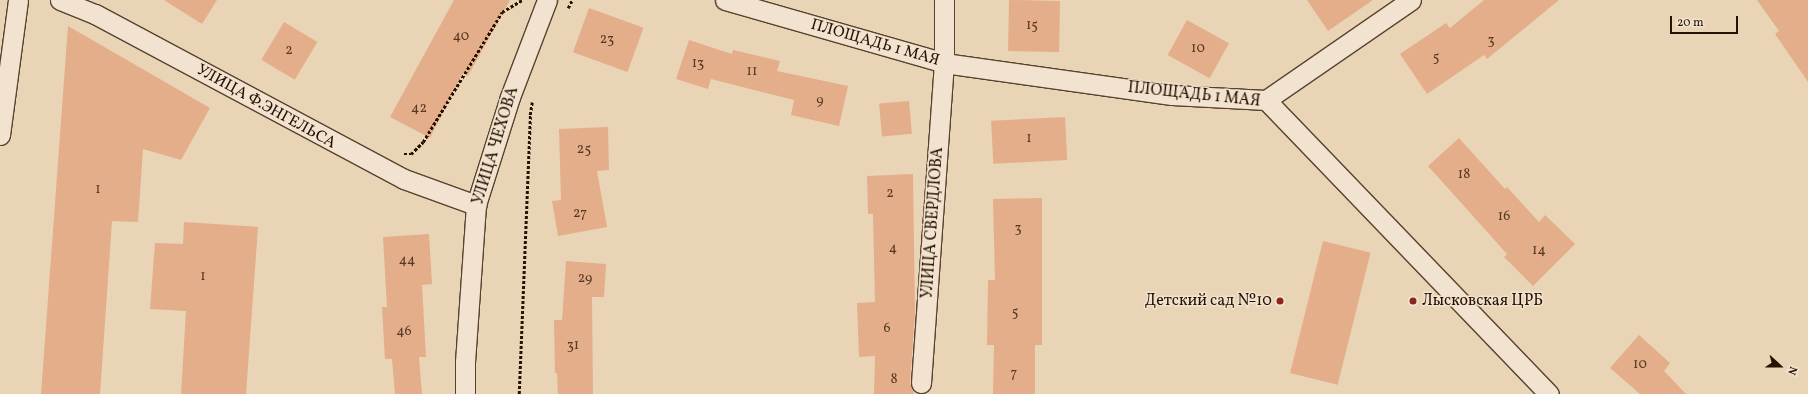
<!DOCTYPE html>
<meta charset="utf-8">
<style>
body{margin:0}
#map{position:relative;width:1808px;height:394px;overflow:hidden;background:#e9d4b5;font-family:Vollkorn,serif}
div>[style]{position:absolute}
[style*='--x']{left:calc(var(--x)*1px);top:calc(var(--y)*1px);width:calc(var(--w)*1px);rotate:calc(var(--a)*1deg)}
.building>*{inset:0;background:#e4ae8a;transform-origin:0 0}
.path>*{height:2.5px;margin-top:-1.25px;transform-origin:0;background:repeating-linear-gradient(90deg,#271101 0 3px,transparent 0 5px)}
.roads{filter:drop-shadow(1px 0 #58422e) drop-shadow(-1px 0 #58422e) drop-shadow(0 1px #58422e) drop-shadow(0 -1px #58422e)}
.street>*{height:19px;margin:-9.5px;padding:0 9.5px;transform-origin:9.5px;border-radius:9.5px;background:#f1e3cf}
.dots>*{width:11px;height:11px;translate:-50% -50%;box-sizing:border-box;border:2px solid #f1e3cf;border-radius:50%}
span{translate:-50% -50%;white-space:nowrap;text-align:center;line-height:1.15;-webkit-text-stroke:3px #f1e3cf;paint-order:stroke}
.number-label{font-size:14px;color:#563823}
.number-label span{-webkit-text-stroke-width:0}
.street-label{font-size:16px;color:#271101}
.poi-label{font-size:16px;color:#271101}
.right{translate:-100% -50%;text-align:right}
.left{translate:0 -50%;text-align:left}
.north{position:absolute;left:1760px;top:346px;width:40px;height:40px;-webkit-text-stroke:3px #f1e3cf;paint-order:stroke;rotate:111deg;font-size:11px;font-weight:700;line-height:16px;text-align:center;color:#271101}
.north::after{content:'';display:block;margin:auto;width:14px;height:18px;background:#271101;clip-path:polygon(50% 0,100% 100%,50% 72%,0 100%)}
.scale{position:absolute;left:1670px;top:16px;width:68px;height:18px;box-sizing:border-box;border:2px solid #271101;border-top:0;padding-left:5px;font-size:12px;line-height:14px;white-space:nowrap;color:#271101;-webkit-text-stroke:3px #f1e3cf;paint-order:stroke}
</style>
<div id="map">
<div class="building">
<div style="clip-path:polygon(164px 0,217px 0,202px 24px)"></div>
<div style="clip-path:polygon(454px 0,510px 0,468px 76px,463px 73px,430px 138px,390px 117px)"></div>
<div style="left:1009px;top:0;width:51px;height:51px;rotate:1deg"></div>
<div style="clip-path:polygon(1307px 0,1373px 0,1328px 31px)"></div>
<div style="clip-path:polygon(1484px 0,1559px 0,1487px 59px,1484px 55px,1427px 94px,1400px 54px,1446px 23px,1450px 28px)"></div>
<div style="clip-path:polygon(1757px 0,1808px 0,1808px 82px,1775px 34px,1779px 31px)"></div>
<div style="left:589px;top:8px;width:58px;height:47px;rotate:20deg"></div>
<div style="left:1187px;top:20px;width:48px;height:40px;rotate:29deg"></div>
<div style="left:284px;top:22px;width:39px;height:44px;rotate:31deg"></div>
<div style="clip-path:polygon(68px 26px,210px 108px,181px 160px,143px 149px,138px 222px,112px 221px,100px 394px,41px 394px)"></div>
<div style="clip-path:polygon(689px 40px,732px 54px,733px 50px,780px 61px,777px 71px,848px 86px,839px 126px,791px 115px,794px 100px,711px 79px,708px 89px,676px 79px)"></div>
<div style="left:909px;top:101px;width:33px;height:30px;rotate:85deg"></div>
<div style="left:1065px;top:117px;width:43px;height:74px;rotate:87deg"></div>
<div style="clip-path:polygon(608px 127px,609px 170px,597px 171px,607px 227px,558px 236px,552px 201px,561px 200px,559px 129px)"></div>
<div style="clip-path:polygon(1459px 138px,1505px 189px,1507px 187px,1539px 222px,1545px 215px,1575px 244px,1533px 286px,1504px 257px,1507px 254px,1428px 166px)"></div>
<div style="clip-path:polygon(913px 174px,915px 313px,910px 382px,914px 394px,874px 394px,875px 356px,859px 357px,857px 303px,875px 302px,873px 214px,868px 214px,867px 176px)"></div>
<div style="clip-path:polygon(1042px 198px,1042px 345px,1035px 345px,1035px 394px,993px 394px,994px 345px,987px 345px,988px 280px,995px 280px,993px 199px)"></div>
<div style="clip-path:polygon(184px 222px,258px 227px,246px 394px,181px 394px,186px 311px,150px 309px,155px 243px,183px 244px)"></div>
<div style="clip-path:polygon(429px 234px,432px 284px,422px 285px,426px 357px,419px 357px,422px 394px,395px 394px,392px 359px,385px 359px,382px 307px,387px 307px,383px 237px)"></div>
<div style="left:1323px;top:241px;width:49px;height:136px;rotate:14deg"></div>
<div style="clip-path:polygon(566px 261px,606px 264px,604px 297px,592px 297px,593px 394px,558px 394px,557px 373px,555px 373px,554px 320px,562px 320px)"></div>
<div style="clip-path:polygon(1639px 335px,1670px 363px,1664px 371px,1686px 394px,1640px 394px,1610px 368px)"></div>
</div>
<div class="path">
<div style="--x:568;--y:8;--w:9;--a:-63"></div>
<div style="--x:404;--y:154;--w:7;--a:0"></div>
<div style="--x:411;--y:154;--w:17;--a:-45"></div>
<div style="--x:423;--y:142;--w:152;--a:-58.7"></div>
<div style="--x:502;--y:12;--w:23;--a:-31"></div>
<div style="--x:519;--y:394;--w:279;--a:-87.7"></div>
<div style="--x:530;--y:115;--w:13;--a:-81"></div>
</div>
<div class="roads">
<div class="street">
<div style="--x:60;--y:0;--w:38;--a:22"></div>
<div style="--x:95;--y:14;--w:350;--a:28.1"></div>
<div style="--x:404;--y:179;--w:77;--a:19.9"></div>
<div style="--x:725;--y:0;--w:228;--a:16"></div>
<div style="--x:944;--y:63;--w:230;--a:8"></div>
<div style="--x:1172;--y:95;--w:94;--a:3"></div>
<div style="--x:1266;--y:100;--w:408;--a:46.1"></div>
<div style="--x:1266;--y:100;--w:176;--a:-34.6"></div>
<div style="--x:0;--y:135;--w:136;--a:-82.4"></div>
<div style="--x:921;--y:383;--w:321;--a:-85.9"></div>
<div style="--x:944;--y:63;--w:63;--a:-90"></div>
<div style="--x:465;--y:394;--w:32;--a:-90"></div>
<div style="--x:465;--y:362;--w:157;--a:-86"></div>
<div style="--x:476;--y:205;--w:113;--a:-72.5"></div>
<div style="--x:510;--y:97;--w:104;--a:-69.1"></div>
</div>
</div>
<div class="dots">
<div style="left:1280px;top:301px;background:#8f2418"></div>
<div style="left:1413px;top:301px;background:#8f2418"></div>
</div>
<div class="number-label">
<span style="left:1032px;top:26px">15</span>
<span style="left:461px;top:37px">40</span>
<span style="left:607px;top:40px">23</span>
<span style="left:1491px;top:41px">3</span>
<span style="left:1198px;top:49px">10</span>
<span style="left:289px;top:51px">2</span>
<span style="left:1436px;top:58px">5</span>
<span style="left:698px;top:64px">13</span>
<span style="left:752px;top:72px">11</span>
<span style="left:820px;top:101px">9</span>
<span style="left:419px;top:109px">42</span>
<span style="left:1029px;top:139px">1</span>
<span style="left:584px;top:150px">25</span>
<span style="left:1464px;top:175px">18</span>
<span style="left:98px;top:190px">1</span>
<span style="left:890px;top:194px">2</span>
<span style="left:580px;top:214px">27</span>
<span style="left:1504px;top:217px">16</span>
<span style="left:1018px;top:229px">3</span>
<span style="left:893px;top:249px">4</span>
<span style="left:1539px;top:251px">14</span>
<span style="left:407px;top:261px">44</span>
<span style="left:203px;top:277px">1</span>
<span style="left:585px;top:279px">29</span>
<span style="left:1015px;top:313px">5</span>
<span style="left:887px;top:329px">6</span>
<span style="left:404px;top:332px">46</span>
<span style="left:573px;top:346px">31</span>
<span style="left:1640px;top:365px">10</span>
<span style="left:1014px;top:374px">7</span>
<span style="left:894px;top:380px">8</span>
</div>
<div class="street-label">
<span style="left:875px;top:43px;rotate:16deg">ПЛОЩАДЬ 1 МАЯ</span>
<span style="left:1194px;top:95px;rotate:6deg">ПЛОЩАДЬ 1 МАЯ</span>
<span style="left:266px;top:107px;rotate:29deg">УЛИЦА Ф.ЭНГЕЛЬСА</span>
<span style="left:496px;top:146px;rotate:-73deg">УЛИЦА ЧЕХОВА</span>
<span style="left:933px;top:223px;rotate:-86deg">УЛИЦА СВЕРДЛОВА</span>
</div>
<div class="poi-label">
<span class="right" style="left:1272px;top:301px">Детский сад №10</span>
<span class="left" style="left:1422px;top:301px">Лысковская ЦРБ</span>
</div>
<div class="north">N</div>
<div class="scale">20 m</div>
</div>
